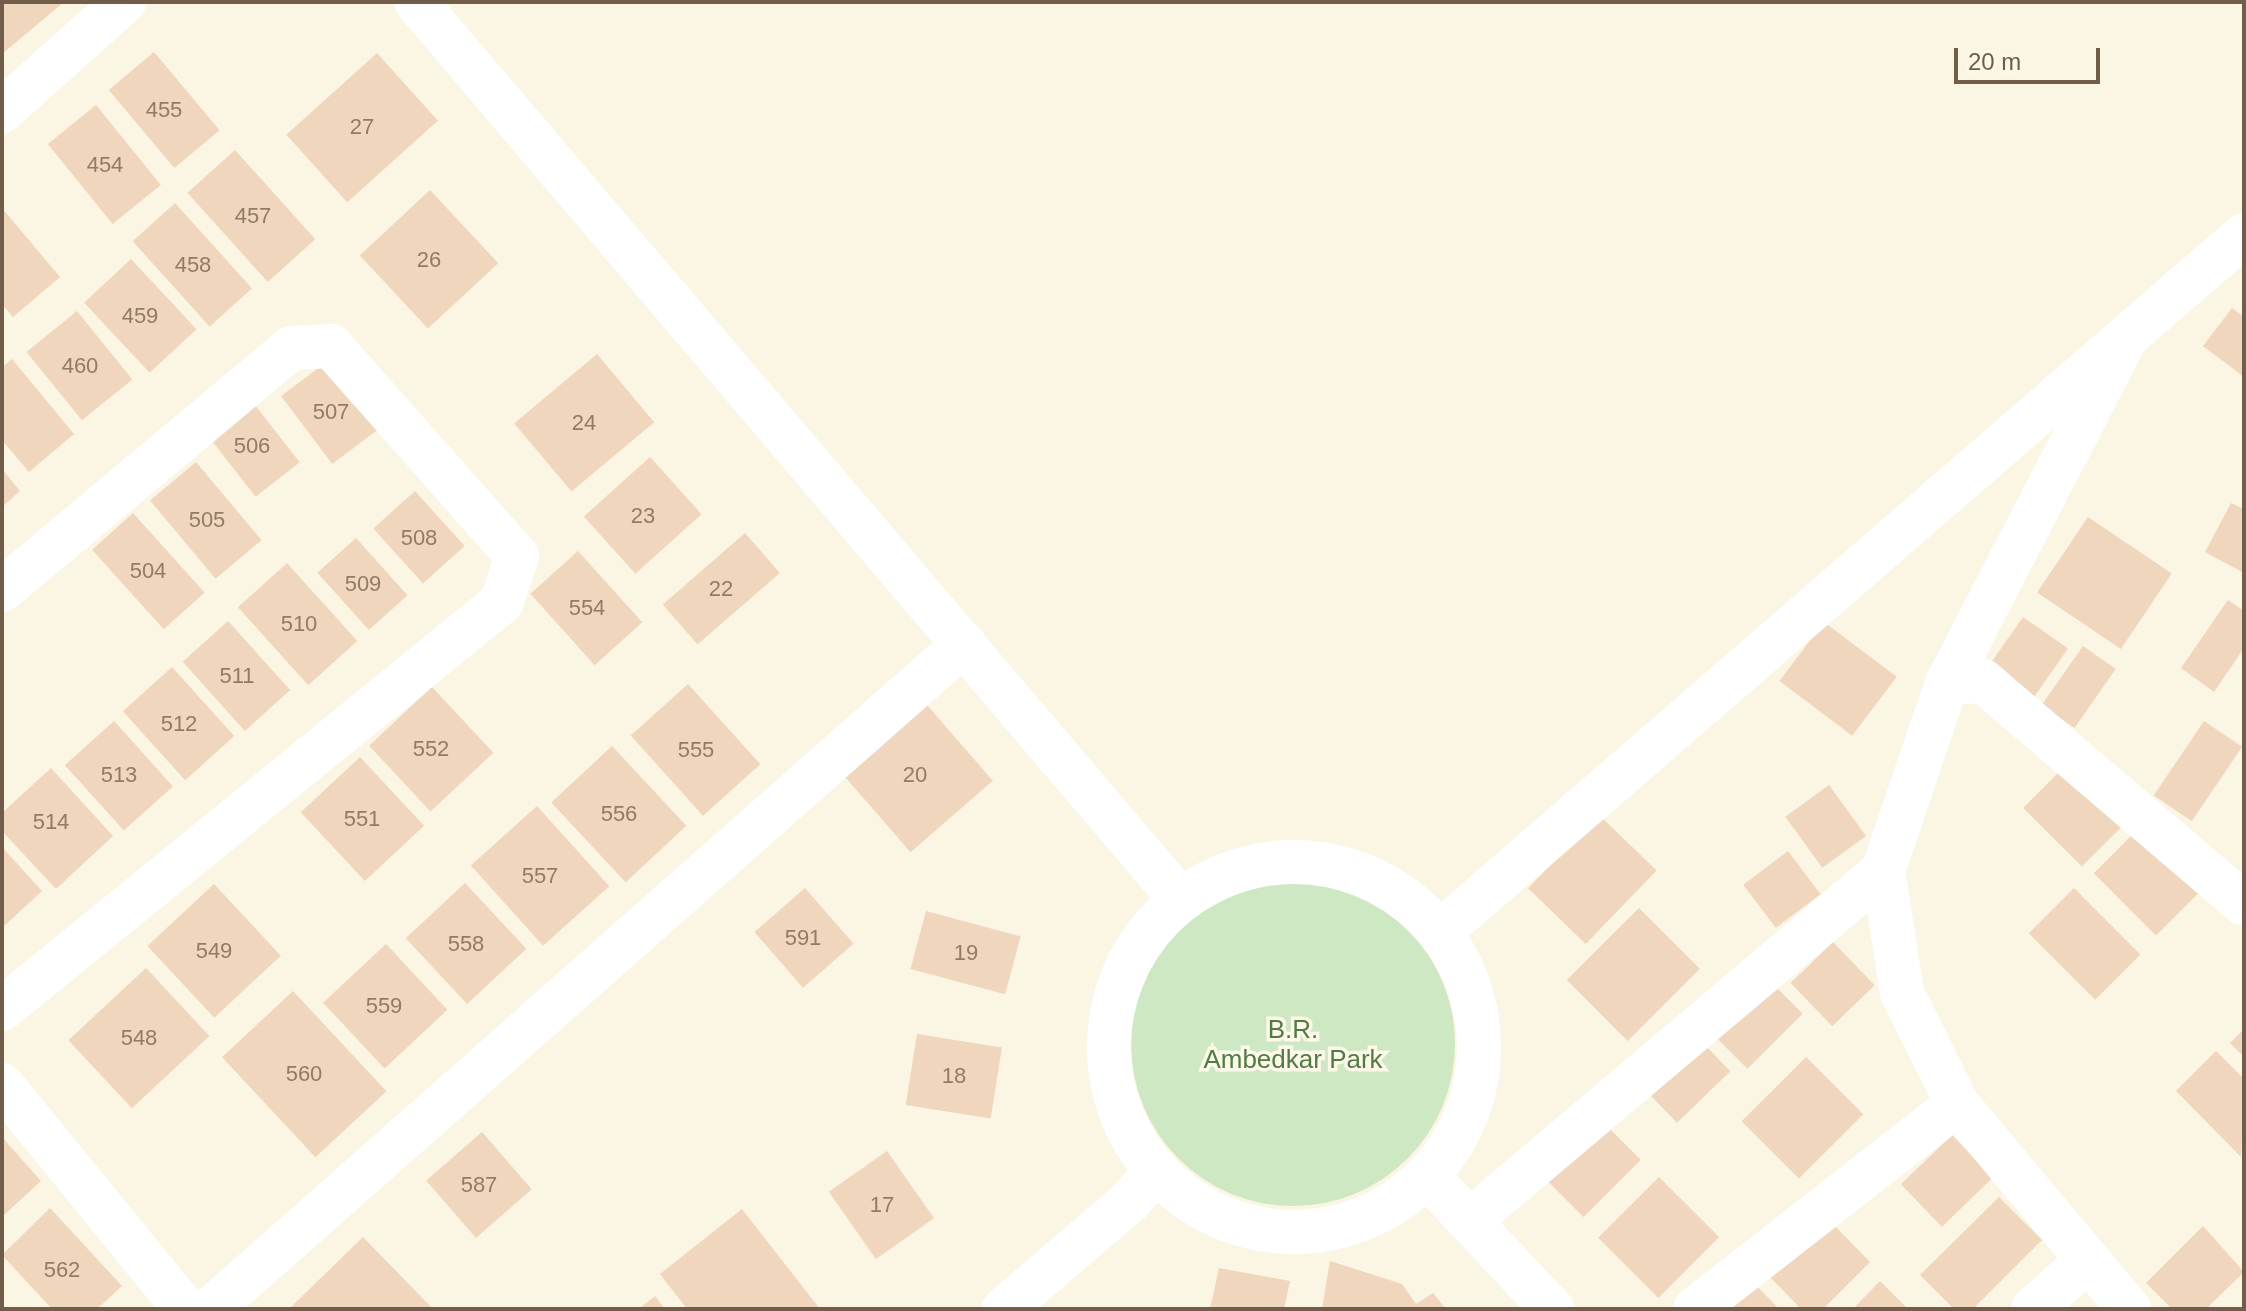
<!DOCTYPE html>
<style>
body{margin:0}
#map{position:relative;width:2246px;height:1311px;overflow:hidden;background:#fbf5e3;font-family:Helvetica,sans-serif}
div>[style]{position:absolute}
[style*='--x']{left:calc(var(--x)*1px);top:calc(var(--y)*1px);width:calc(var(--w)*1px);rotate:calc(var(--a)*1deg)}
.green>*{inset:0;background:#cde8c2}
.round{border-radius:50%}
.building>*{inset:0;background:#f0d6bc;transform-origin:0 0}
.street>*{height:44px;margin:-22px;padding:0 22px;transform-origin:22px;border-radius:22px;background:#fff}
.secondary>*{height:44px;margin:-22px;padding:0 22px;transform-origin:22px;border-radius:22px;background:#fff}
.secondary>.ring{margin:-22px;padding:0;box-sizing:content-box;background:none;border:44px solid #fff;border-radius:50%}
span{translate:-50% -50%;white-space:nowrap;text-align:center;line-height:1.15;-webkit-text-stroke:7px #fef8e9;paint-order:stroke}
.number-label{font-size:22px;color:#927b66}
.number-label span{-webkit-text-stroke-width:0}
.park-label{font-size:26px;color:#507d45}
.frame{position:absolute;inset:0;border:4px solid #725d4a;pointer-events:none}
.scale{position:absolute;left:1954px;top:48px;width:146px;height:36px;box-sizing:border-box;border:4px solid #725d4a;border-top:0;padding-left:10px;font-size:24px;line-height:28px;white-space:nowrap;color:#725d4a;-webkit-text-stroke:6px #fef8e9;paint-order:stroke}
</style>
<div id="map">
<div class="green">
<div class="round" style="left:1131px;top:882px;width:324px;height:324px"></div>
</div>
<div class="building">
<div style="clip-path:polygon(2px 2px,64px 2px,2px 54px)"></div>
<div style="left:154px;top:52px;width:102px;height:59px;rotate:50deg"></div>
<div style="left:377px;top:53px;width:91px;height:122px;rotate:48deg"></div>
<div style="left:96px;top:105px;width:103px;height:62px;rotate:51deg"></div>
<div style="left:235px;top:150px;width:120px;height:64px;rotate:48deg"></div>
<div style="left:430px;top:190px;width:100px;height:96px;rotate:47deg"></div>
<div style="left:175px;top:203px;width:115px;height:57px;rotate:48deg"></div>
<div style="clip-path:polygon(2px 208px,60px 277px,13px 317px,2px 304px)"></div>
<div style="left:131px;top:259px;width:96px;height:64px;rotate:47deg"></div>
<div style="clip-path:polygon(2232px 308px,2244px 317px,2244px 377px,2203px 346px)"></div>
<div style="left:77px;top:311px;width:88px;height:65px;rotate:51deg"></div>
<div style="left:597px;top:354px;width:89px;height:108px;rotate:50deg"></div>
<div style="clip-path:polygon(12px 359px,74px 434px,29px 472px,2px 440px,2px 367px)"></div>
<div style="left:329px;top:360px;width:85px;height:60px;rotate:53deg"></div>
<div style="left:248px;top:396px;width:84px;height:56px;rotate:52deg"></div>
<div style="left:650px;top:457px;width:77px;height:89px;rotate:48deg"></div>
<div style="left:196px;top:462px;width:102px;height:60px;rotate:50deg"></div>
<div style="clip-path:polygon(2px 469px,20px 491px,2px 507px)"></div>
<div style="left:415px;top:491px;width:74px;height:56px;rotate:48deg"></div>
<div style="clip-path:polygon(2231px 503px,2244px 509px,2244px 573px,2205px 552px)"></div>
<div style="left:133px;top:513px;width:107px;height:55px;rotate:48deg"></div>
<div style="left:2088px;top:517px;width:101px;height:91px;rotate:34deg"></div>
<div style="left:745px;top:533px;width:53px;height:109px;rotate:49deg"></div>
<div style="left:356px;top:538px;width:77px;height:52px;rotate:48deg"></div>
<div style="left:578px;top:551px;width:96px;height:64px;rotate:48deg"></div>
<div style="left:287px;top:563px;width:105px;height:66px;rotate:48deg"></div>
<div style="clip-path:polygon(2228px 600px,2244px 611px,2244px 648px,2214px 692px,2181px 668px)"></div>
<div style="left:2023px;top:617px;width:55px;height:62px;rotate:35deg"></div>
<div style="left:228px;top:621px;width:93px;height:61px;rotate:48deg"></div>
<div style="left:1824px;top:622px;width:91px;height:74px;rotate:37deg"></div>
<div style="left:2083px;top:646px;width:40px;height:72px;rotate:35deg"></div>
<div style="left:172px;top:667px;width:93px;height:66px;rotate:48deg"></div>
<div style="left:688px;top:684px;width:108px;height:77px;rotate:48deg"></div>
<div style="left:432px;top:687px;width:90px;height:86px;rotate:47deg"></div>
<div style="left:920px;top:697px;width:111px;height:109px;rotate:49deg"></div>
<div style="left:114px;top:721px;width:88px;height:66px;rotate:48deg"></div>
<div style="left:2204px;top:721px;width:46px;height:90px;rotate:34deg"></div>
<div style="left:612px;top:746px;width:109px;height:83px;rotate:47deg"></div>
<div style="left:360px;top:757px;width:94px;height:81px;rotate:47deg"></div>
<div style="clip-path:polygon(51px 768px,113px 836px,56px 889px,2px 831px,2px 813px)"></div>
<div style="left:2062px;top:769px;width:83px;height:55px;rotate:45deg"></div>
<div style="left:1829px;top:785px;width:63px;height:54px;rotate:54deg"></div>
<div style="left:537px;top:806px;width:108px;height:89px;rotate:48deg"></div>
<div style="left:1599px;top:815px;width:80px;height:102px;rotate:44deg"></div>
<div style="left:2144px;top:823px;width:88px;height:71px;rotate:45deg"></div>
<div style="clip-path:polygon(2px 847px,42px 891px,2px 928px)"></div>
<div style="left:1788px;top:851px;width:54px;height:56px;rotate:53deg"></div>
<div style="left:465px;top:883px;width:90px;height:81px;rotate:47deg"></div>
<div style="left:214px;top:884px;width:98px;height:91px;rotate:47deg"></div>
<div style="left:805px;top:888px;width:74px;height:67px;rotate:49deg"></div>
<div style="left:2074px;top:888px;width:94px;height:64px;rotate:45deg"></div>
<div style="left:1639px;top:908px;width:86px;height:102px;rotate:45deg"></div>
<div style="left:926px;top:911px;width:98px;height:60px;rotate:15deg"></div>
<div style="left:1833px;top:942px;width:60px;height:59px;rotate:46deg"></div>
<div style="left:386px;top:944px;width:90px;height:86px;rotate:47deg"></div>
<div style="left:146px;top:968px;width:93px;height:106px;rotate:47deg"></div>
<div style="left:1768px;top:979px;width:49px;height:78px;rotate:45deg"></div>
<div style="left:293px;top:991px;width:137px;height:97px;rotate:47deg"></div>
<div style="clip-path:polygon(2244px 1029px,2244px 1057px,2230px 1043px)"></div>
<div style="left:917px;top:1034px;width:86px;height:72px;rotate:9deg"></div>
<div style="left:1699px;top:1039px;width:45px;height:74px;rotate:46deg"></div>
<div style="clip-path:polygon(2216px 1051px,2244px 1079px,2241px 1157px,2176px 1091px)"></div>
<div style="left:1806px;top:1057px;width:81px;height:91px;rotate:45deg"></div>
<div style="left:1604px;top:1123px;width:52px;height:81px;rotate:45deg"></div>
<div style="left:482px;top:1132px;width:76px;height:74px;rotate:49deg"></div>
<div style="left:1952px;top:1135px;width:59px;height:71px;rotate:46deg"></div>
<div style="clip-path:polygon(2px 1137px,41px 1181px,2px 1217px)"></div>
<div style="left:887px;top:1151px;width:82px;height:71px;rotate:55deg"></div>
<div style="left:1659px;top:1177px;width:85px;height:86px;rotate:45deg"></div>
<div style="clip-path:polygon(1999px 1197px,2042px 1240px,1973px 1309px,1954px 1309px,1920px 1275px)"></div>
<div style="clip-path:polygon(50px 1208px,122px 1286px,97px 1309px,52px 1309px,2px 1255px)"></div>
<div style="clip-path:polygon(742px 1209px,820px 1309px,687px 1309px,660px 1274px)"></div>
<div style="clip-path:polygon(1823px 1214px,1870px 1262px,1823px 1309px,1801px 1309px,1765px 1272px)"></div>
<div style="clip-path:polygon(2203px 1226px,2244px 1272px,2206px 1309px,2172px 1309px,2146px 1283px)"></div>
<div style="clip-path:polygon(363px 1237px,433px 1309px,289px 1309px)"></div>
<div style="clip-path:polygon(1330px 1261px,1402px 1284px,1416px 1304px,1433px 1293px,1446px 1309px,1322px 1309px)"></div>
<div style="clip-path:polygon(1219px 1268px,1290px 1281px,1284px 1309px,1210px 1309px)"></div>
<div style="clip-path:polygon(1751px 1280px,1779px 1309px,1723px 1309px)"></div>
<div style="clip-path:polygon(1880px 1281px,1908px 1309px,1853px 1309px)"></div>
<div style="clip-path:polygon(655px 1296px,665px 1309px,639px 1309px)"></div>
</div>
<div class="street">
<div style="--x:2;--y:111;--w:164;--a:-41.8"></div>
<div style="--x:2126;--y:338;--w:389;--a:117.4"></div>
<div style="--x:1947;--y:683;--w:199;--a:108.8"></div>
<div style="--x:1883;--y:871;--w:123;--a:81.1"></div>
<div style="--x:1902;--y:993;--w:124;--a:63.6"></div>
<div style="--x:1957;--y:1104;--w:268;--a:50"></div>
<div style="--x:2;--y:590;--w:377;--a:-39.9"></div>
<div style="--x:291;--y:348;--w:40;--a:-2.9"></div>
<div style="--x:331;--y:346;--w:281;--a:48.5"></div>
<div style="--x:517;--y:556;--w:48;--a:108.1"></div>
<div style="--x:502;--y:602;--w:645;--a:140.85"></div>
<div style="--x:1947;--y:683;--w:36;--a:-3"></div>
<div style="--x:1983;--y:681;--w:343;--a:40.5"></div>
<div style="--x:2;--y:1085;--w:289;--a:50.8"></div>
<div style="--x:1469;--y:1221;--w:542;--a:-40.21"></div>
<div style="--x:211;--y:1309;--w:1005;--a:-41.45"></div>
<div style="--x:1695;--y:1309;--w:333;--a:-38"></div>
<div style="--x:2033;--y:1309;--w:74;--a:-41.7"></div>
</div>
<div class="secondary">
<div style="--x:416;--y:2;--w:1178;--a:49.58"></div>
<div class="ring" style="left:1109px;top:862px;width:326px;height:326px"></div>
<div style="--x:1440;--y:932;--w:1064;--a:-40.92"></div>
<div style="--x:1427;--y:1176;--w:183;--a:46.8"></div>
<div style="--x:1004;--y:1309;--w:165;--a:-40.6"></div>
<div style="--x:1129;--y:1202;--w:41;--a:-48.9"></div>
</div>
<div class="number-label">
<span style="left:164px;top:110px">455</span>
<span style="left:362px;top:127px">27</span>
<span style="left:105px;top:165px">454</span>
<span style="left:253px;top:216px">457</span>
<span style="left:429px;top:260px">26</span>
<span style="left:193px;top:265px">458</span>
<span style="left:140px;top:316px">459</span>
<span style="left:80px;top:366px">460</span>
<span style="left:331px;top:412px">507</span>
<span style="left:584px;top:423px">24</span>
<span style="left:252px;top:446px">506</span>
<span style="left:643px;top:516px">23</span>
<span style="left:207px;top:520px">505</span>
<span style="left:419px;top:538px">508</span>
<span style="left:148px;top:571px">504</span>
<span style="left:363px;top:584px">509</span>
<span style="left:721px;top:589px">22</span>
<span style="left:587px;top:608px">554</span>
<span style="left:299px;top:624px">510</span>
<span style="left:237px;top:676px">511</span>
<span style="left:179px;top:724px">512</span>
<span style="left:431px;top:749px">552</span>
<span style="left:696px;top:750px">555</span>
<span style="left:119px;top:775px">513</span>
<span style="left:915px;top:775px">20</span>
<span style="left:619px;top:814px">556</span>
<span style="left:362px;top:819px">551</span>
<span style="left:51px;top:822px">514</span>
<span style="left:540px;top:876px">557</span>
<span style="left:803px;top:938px">591</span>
<span style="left:466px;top:944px">558</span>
<span style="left:214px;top:951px">549</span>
<span style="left:966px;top:953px">19</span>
<span style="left:384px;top:1006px">559</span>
<span style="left:139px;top:1038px">548</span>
<span style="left:304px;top:1074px">560</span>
<span style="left:954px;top:1076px">18</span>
<span style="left:479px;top:1185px">587</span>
<span style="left:882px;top:1205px">17</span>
<span style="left:62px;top:1270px">562</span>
</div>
<div class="park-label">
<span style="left:1293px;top:1045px">B.R.<br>Ambedkar Park</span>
</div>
<div class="frame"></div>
<div class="scale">20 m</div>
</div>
